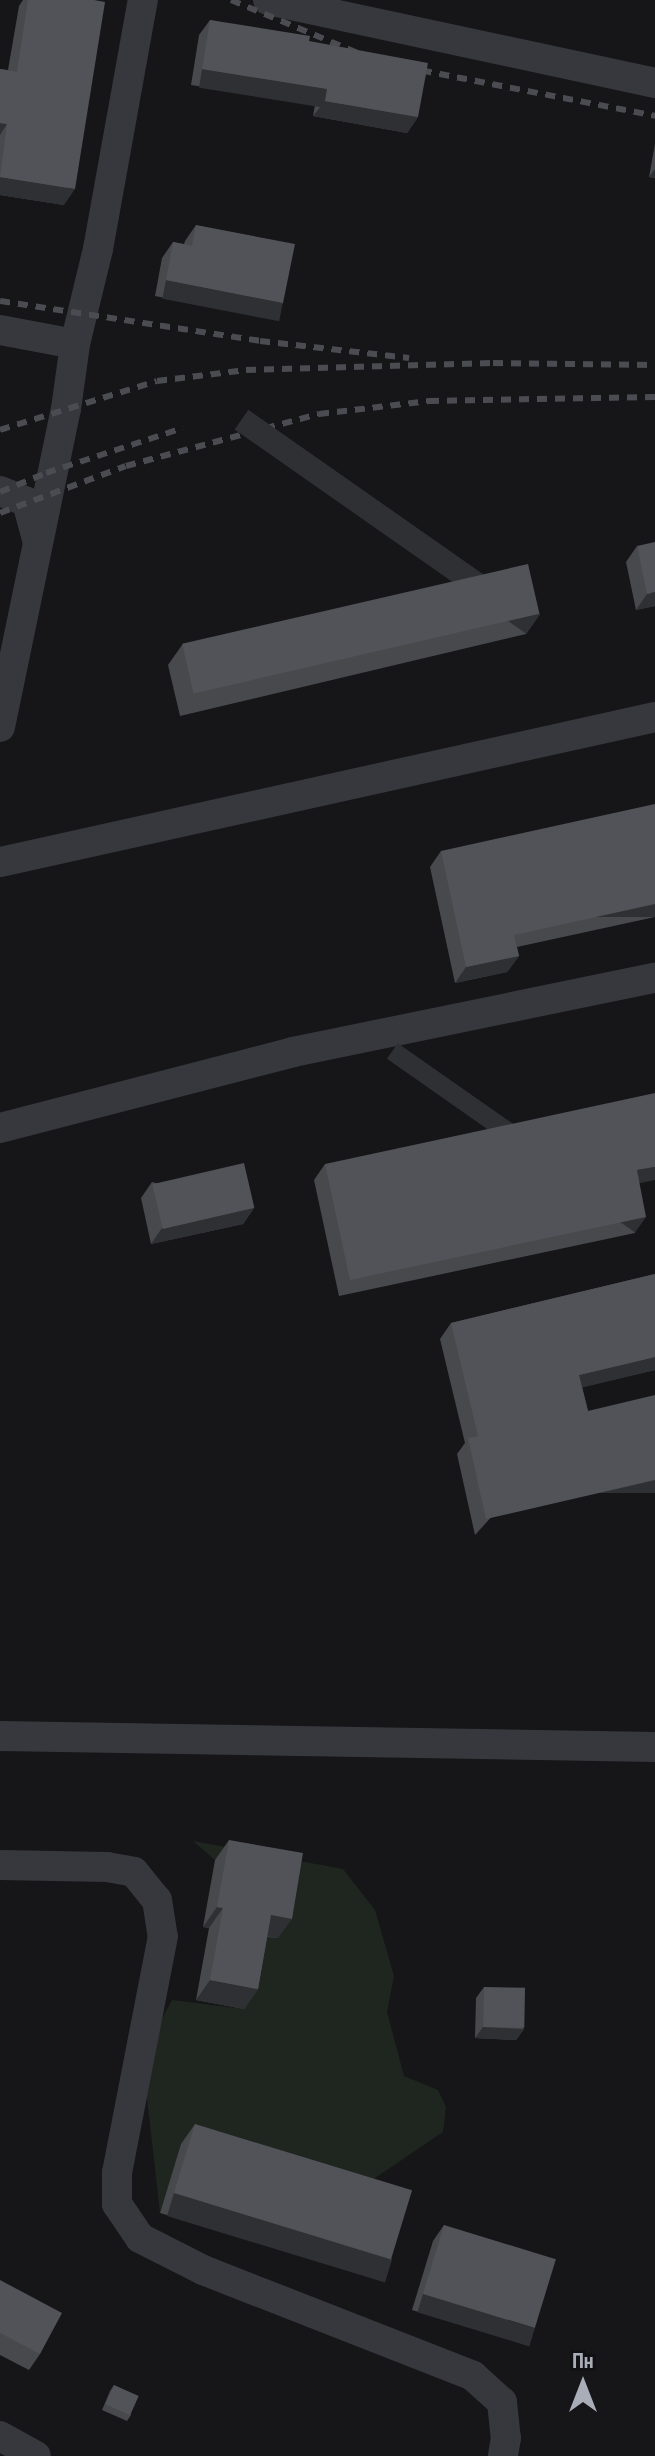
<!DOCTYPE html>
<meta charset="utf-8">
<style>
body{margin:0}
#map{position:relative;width:655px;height:2456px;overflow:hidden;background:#161618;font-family:"PT Sans Narrow",sans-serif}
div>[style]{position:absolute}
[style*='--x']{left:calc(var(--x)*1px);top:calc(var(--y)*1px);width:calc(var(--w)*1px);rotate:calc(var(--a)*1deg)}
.green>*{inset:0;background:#1e261f}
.minor>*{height:30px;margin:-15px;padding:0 15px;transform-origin:15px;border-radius:15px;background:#37383d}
.rail>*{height:6px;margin-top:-3px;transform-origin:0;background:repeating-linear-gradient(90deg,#4a4c52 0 10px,transparent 0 18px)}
.wall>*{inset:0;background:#47494d}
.shaded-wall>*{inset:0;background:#2f3033;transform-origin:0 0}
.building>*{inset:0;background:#525359;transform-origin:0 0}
span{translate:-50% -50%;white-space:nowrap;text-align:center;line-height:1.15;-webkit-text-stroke:6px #111113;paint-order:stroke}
.north{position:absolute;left:543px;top:2344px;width:80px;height:80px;-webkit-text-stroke:6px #111113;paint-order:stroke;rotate:0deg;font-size:22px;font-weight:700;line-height:32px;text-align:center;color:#a8adb8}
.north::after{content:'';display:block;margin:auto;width:28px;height:36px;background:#a8adb8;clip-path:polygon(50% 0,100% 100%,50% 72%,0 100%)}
</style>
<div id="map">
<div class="green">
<div style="clip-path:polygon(193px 1841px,343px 1869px,375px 1910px,394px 1976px,387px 2012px,404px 2076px,438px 2090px,446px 2107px,443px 2132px,375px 2178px,362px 2198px,181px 2145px,160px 2213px,146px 2089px,151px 2039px,172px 2000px,244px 2009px,257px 1935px,278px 1938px,215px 1860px)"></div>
</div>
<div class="minor">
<div style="--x:268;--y:0;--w:396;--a:12.1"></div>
<div style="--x:0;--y:330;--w:76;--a:10.6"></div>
<div style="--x:0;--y:491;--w:29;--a:22"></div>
<div style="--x:27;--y:502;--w:39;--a:75"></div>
<div style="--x:0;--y:727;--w:325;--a:-78.3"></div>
<div style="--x:66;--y:409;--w:66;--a:-82.1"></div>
<div style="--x:75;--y:344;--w:98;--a:-76.4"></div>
<div style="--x:98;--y:249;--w:253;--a:-79.8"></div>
<div style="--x:0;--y:862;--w:671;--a:-12.48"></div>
<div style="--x:0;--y:1128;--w:303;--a:-14.5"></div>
<div style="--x:293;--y:1052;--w:369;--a:-11.6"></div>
<div style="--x:0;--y:1736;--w:655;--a:0.96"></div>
<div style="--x:0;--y:1865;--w:107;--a:1.1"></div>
<div style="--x:107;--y:1867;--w:27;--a:10"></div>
<div style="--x:134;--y:1872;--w:36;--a:51"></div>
<div style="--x:157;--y:1900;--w:36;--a:81"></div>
<div style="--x:163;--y:1936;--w:240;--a:101"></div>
<div style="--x:117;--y:2172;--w:32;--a:90"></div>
<div style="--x:117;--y:2204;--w:41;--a:55.9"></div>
<div style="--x:140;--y:2238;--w:71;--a:26.9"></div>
<div style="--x:203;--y:2270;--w:290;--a:21.4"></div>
<div style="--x:473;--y:2376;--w:39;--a:42"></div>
<div style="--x:502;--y:2402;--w:36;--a:84"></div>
<div style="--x:506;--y:2438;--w:17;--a:100"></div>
<div style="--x:0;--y:2436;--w:41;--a:29.1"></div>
</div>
<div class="rail">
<div style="--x:231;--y:0;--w:138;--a:22.7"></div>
<div style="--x:404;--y:67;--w:256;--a:11"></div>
<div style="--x:0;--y:301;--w:263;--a:8.7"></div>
<div style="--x:260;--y:341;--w:150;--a:6.5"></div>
<div style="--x:0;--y:430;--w:164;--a:-17.3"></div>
<div style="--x:157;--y:381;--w:90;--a:-7"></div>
<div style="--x:246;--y:370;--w:247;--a:-1.6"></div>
<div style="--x:493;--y:363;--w:162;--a:0.7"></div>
<div style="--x:0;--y:492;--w:50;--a:-22.4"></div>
<div style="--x:46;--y:473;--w:144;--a:-18.2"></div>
<div style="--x:0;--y:513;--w:134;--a:-20.5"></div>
<div style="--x:126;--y:466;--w:200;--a:-15.1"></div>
<div style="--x:319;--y:414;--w:111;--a:-6.7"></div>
<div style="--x:429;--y:401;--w:226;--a:-1"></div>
</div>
<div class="wall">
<div style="clip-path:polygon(23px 0,94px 0,64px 205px,0 195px,0 69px,8px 70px,19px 6px)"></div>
<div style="clip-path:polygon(210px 20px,309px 41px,418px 117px,407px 133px,313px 116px,315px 105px,191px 85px,199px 35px)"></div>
<div style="clip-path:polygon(655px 144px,655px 178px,649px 177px)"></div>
<div style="clip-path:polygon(196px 225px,283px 303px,272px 319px,155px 296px,162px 258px,173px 242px,184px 244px,185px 241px)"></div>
<div style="clip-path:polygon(637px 546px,655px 606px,636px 610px,626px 562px)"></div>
<div style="clip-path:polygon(540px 614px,526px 634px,180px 716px,168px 665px,182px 645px)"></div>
<div style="clip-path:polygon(441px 851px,655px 917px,517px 947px,519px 956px,507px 972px,455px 983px,430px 867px)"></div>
<div style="clip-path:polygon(325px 1164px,639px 1183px,635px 1233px,339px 1296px,314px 1180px)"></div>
<div style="clip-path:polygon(152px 1182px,254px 1208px,243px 1224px,151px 1244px,141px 1198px)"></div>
<div style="clip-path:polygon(655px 1274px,655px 1370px,582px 1387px,588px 1411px,475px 1535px,457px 1454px,465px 1443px,440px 1339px,451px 1323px)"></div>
<div style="clip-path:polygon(229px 1840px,278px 1938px,267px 1937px,258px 1989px,244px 2009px,196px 2000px,209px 1928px,203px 1927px,215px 1860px)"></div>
<div style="clip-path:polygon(484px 1987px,524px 2029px,516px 2040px,475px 2038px,476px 1998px)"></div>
<div style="clip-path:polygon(195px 2124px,392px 2259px,378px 2278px,160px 2213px,181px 2144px)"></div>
<div style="clip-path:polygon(444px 2225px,524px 2344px,412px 2310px,433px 2241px)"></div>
<div style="clip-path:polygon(0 2280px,40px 2354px,29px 2370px,0 2355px)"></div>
<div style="clip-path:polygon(114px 2385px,131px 2415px,127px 2421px,102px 2410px,110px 2391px)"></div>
</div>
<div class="shaded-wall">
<div style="left:202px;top:69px;width:127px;height:19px;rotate:9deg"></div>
<div style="clip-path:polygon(325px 101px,418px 117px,407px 133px,313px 116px)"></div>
<div style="clip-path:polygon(0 123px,7px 124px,0 135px)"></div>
<div style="clip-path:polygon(655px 169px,655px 178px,649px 177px)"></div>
<div style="clip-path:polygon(0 177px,75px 189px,64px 205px,0 195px)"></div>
<div style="left:166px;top:280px;width:119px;height:19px;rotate:11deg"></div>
<div style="clip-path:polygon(655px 592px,655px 606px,636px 610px,647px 594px)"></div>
<div style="left:540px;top:614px;width:24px;height:356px;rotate:125deg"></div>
<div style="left:655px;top:904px;width:13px;height:144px;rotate:90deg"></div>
<div style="clip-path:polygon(519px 956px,507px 972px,455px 983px,466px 967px)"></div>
<div style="clip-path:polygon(655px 1167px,655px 1180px,626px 1186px,637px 1170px)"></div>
<div style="clip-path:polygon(254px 1208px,243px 1224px,151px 1244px,162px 1228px)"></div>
<div style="left:646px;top:1217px;width:19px;height:303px;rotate:125deg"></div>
<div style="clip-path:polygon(655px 1357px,655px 1370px,568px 1391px,579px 1375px)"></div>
<div style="left:655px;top:1480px;width:13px;height:173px;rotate:90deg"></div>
<div style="clip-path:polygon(217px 1907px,223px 1908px,209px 1928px,203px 1927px)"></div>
<div style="clip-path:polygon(271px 1915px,292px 1919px,278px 1938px,257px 1935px)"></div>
<div style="clip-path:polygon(210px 1980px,258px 1989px,244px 2009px,196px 2000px)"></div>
<div style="clip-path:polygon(483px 2027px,524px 2029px,516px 2040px,475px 2038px)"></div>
<div style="left:174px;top:2193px;width:228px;height:24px;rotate:17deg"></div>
<div style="left:423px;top:2294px;width:117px;height:19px;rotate:17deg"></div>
</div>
<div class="building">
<div style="clip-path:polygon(28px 0,94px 0,105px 2px,75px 189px,0 177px,7px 124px,0 123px,0 69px,17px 72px)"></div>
<div style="clip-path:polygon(210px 20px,310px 36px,309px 41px,428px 63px,418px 117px,325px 101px,327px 89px,202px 69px)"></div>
<div style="clip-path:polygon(196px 225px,295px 244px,283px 303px,166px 280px,173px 242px,192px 246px)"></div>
<div style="clip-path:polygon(655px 542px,655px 592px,647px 594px,637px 546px)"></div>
<div style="left:528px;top:564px;width:51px;height:355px;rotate:77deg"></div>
<div style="clip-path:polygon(655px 804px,655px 904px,514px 935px,519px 956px,466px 967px,441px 851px)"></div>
<div style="clip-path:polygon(655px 1093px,655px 1167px,637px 1170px,646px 1217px,350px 1280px,325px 1164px)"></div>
<div style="left:244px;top:1163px;width:46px;height:94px;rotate:77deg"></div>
<div style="clip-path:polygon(655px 1274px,655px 1357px,579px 1375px,588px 1411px,655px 1395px,655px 1480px,486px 1519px,468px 1438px,478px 1436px,451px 1323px)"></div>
<div style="clip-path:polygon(229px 1840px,303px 1853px,292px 1919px,271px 1915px,258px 1989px,210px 1980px,223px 1908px,217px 1907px)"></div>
<div style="left:484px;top:1987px;width:41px;height:40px;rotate:1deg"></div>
<div style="left:195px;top:2124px;width:227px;height:72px;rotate:17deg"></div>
<div style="left:444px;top:2225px;width:117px;height:72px;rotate:17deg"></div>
<div style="clip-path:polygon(0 2280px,62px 2313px,40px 2354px,0 2333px)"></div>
<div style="left:114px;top:2385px;width:27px;height:21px;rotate:24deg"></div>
</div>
<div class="north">Пн</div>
</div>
